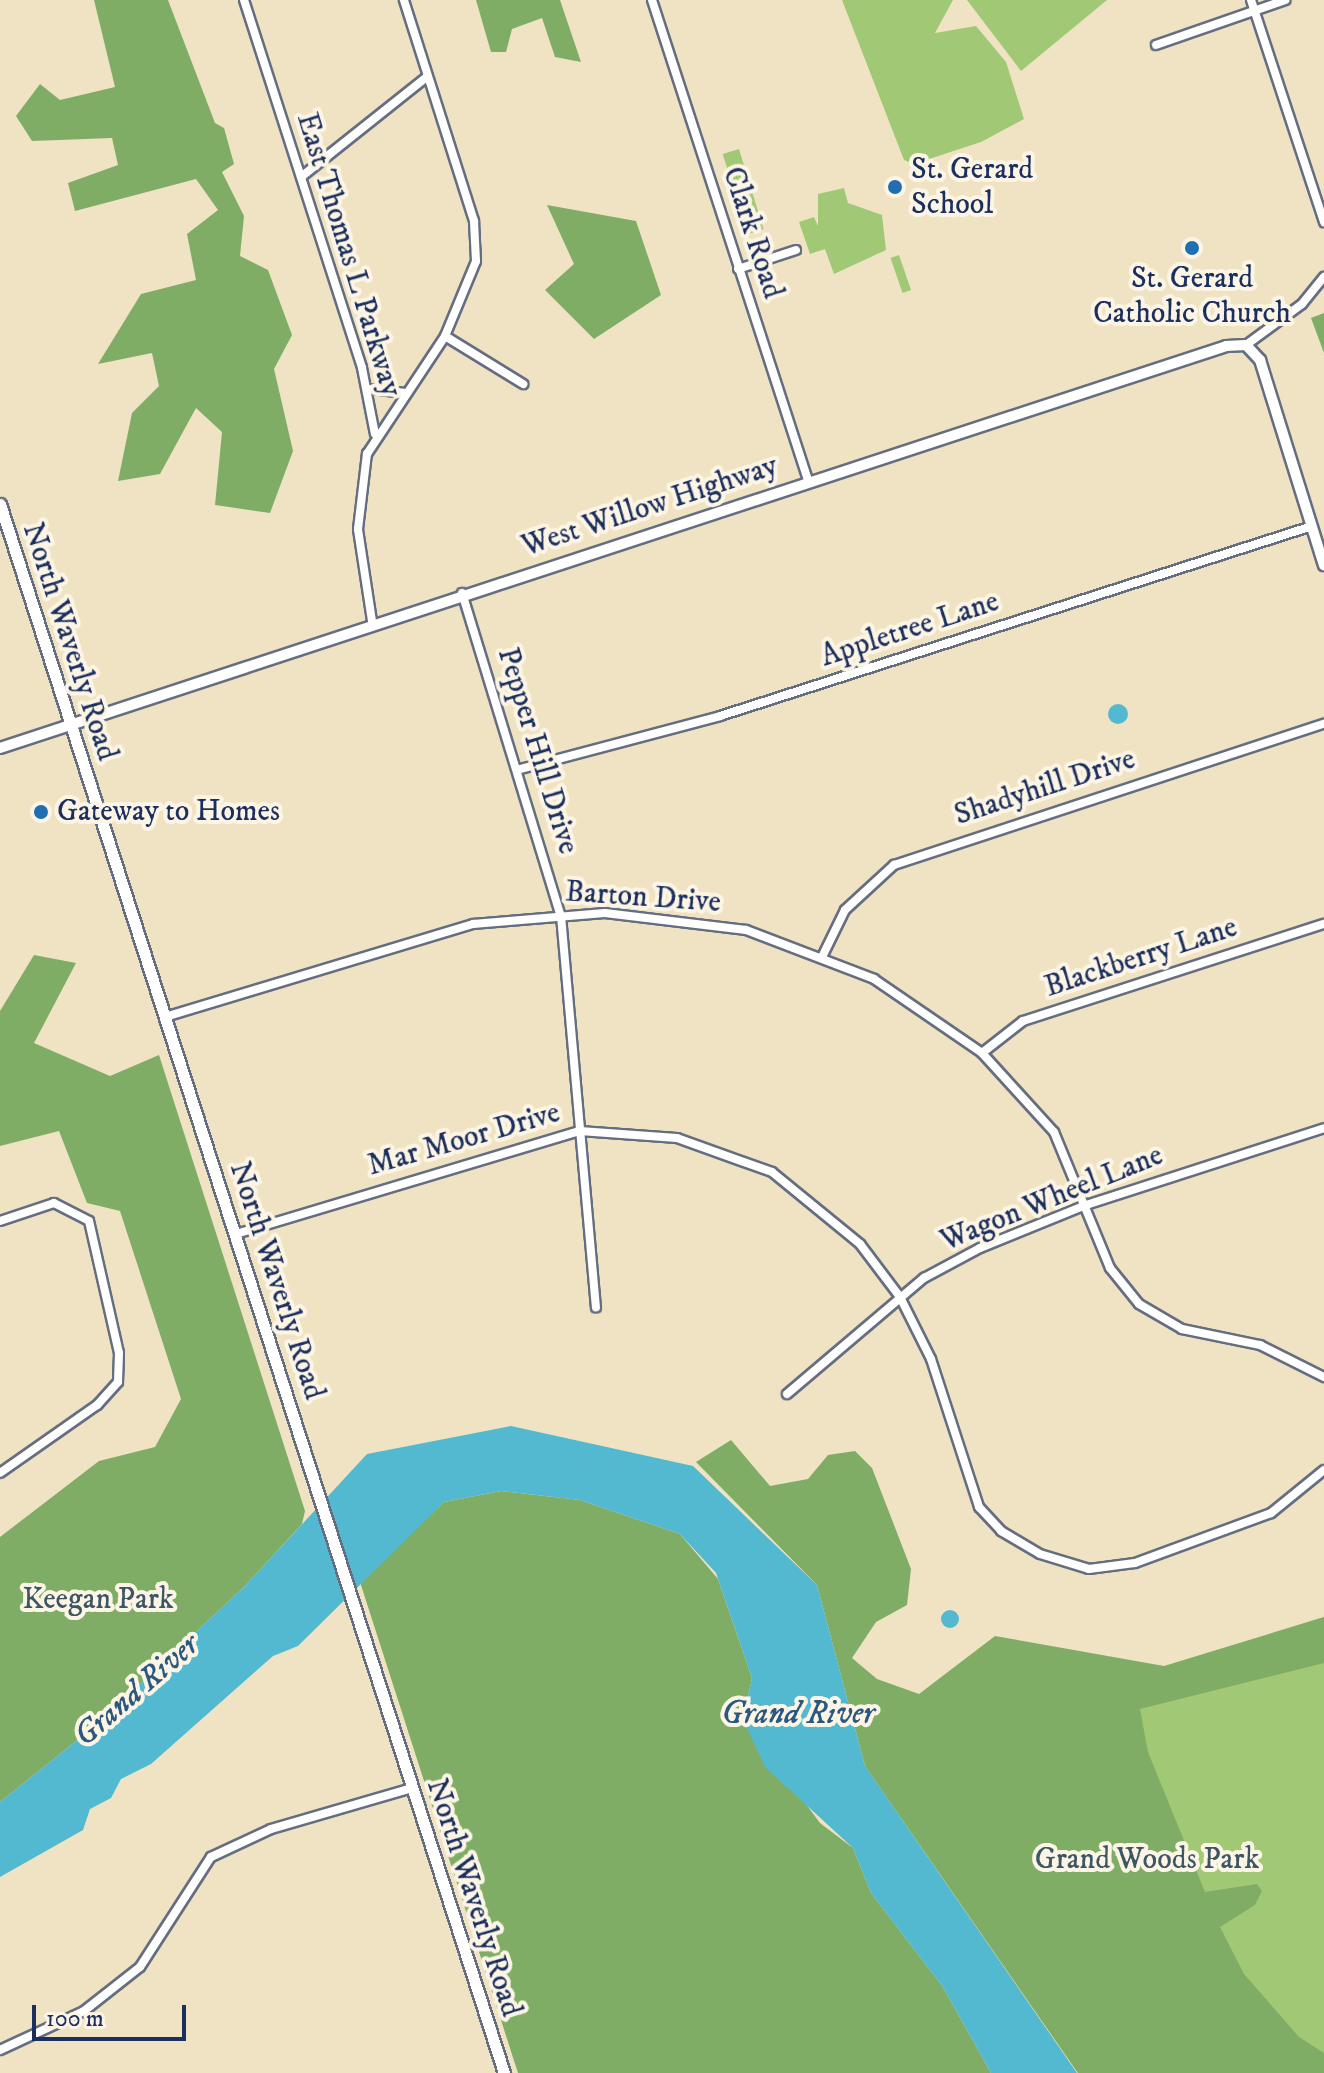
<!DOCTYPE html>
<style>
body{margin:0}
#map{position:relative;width:1324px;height:2073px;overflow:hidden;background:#efe3c3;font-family:"IM FELL DW Pica",serif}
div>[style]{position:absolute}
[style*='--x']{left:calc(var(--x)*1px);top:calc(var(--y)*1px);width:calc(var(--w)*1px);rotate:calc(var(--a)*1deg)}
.green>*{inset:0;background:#a1c975;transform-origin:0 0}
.forest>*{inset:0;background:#80ad66}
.water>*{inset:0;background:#53b9d1}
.round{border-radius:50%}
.roads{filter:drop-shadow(2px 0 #656e81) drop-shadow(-2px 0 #656e81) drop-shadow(0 2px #656e81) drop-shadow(0 -2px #656e81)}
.minor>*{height:8px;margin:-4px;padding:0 4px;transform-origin:4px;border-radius:4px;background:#fff}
.tertiary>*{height:10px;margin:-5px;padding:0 5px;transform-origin:5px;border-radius:5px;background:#fff}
.secondary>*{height:11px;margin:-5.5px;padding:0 5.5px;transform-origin:5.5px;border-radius:5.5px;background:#fff}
.dots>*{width:22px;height:22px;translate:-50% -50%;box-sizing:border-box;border:4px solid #fcf5e5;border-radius:50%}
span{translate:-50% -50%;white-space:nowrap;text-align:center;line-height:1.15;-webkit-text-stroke:8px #fcf5e5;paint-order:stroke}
.poi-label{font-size:30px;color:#1b2f5e}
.left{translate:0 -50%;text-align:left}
.street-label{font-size:30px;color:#1b2f5e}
.park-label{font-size:30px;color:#3c5664}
.water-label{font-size:32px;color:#2c5880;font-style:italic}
.scale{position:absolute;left:32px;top:2005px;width:154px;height:36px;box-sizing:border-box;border:4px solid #1b2f5e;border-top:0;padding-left:10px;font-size:24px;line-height:28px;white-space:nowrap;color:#1b2f5e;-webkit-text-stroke:6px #fcf5e5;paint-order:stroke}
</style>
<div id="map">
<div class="green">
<div style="clip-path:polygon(842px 0,953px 0,935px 33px,976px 26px,1006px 62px,1024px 119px,981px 142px,914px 164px,904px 160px)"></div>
<div style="clip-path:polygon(967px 0,1107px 0,1021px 71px)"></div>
<div style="left:739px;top:149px;width:84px;height:17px;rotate:73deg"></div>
<div style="clip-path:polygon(844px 188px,848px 203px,882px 215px,886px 250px,834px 274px,825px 249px,810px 254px,799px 222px,814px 217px,818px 226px,818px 194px)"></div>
<div style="left:899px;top:255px;width:37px;height:9px;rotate:71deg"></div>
<div style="clip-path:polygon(1324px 1617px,1324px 2073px,1078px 2073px,865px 1766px)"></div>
</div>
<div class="forest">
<div style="clip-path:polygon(94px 0,168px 0,215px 123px,224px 128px,234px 164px,222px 172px,244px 216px,240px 256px,268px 270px,292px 335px,274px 369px,293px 451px,270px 513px,215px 505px,222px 432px,196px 408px,160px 474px,118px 481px,132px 413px,159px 386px,152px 353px,98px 364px,141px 294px,196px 280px,187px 234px,218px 210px,196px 179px,75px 211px,68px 183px,118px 165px,112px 138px,32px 141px,16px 116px,40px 84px,60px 100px,115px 87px)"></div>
<div style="clip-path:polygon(476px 0,560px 0,581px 62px,555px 57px,542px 18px,512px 29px,506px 52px,491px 52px)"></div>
<div style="clip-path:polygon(547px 205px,636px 221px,661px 295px,594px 339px,545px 290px,574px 264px)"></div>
<div style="clip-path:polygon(1324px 313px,1324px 353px,1311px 318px)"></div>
<div style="clip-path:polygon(34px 955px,76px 963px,34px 1043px,110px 1076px,159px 1055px,305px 1511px,302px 1524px,244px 1587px,95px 1726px,0 1802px,0 1537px,99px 1461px,155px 1447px,181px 1399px,120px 1211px,87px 1203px,59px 1131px,0 1146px,0 1011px)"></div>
<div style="clip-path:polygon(731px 1440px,770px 1486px,808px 1479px,828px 1455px,855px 1451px,872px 1468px,911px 1569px,907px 1605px,876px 1622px,852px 1658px,877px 1679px,919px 1694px,995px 1636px,1164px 1666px,1324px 1617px,1324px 1663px,1140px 1709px,1148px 1752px,1205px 1892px,1257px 1884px,1262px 1891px,1255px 1905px,1220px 1927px,1244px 1974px,1299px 2037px,1324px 2053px,1324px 2073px,1078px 2073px,865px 1766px,817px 1585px,696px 1462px)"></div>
<div style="clip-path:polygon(501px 1491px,580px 1500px,680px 1534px,718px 1579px,752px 1678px,743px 1719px,820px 1823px,853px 1848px,871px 1893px,943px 1987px,991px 2073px,518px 2073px,360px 1582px,444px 1502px)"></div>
</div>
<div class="water">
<div class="round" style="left:1108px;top:704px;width:20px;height:20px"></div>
<div style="clip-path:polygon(511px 1426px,693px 1466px,817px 1585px,865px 1766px,1077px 2073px,991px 2073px,943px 1987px,871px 1893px,853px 1848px,765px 1767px,743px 1719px,752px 1678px,716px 1573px,680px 1534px,580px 1500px,501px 1491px,444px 1502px,298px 1646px,273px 1656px,151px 1764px,121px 1779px,111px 1798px,90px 1809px,83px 1830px,0 1877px,0 1802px,95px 1726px,244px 1587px,367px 1454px)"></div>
<div class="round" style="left:941px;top:1610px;width:18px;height:18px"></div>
</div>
<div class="roads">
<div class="minor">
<div style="--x:244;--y:0;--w:386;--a:72.2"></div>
<div style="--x:362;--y:368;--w:67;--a:78.9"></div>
<div style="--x:652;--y:0;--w:505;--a:72"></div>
<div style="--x:1251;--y:0;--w:234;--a:71.8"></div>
<div style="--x:1156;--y:45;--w:137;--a:-19.2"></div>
<div style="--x:301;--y:177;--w:162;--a:-38.5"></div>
<div style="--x:738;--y:269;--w:61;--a:-18.1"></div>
<div style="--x:445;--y:336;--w:92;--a:31.6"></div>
<div style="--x:1246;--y:345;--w:69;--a:-36.2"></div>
<div style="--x:1302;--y:304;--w:35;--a:-51"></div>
<div style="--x:368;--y:389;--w:36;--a:6"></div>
<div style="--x:462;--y:593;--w:338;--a:73"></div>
<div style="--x:561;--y:916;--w:393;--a:84.9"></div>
<div style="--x:372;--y:621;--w:93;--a:-98.7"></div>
<div style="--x:358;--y:529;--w:76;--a:-83.2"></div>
<div style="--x:367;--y:454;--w:141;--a:-56.5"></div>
<div style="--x:445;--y:336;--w:81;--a:-67.5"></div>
<div style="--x:476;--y:261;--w:40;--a:-92.9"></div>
<div style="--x:474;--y:221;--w:232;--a:-107.6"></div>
<div style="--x:520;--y:769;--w:207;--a:-14.8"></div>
<div style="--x:720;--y:716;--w:622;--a:-17.79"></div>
<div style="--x:823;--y:955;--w:50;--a:-63.9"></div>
<div style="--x:845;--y:910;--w:67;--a:-42.6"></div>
<div style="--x:894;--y:865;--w:453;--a:-18.2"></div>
<div style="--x:165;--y:1017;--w:322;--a:-16.8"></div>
<div style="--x:473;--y:924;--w:132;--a:-4.8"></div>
<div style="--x:605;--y:913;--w:142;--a:6.9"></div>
<div style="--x:746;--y:930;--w:137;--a:20.9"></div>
<div style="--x:874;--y:979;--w:131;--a:34.4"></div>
<div style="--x:982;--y:1053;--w:107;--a:47.7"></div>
<div style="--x:1054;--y:1132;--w:147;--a:67.6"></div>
<div style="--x:1110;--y:1268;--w:46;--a:51.1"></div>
<div style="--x:1139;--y:1304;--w:50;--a:30.2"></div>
<div style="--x:1182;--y:1329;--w:80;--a:11.6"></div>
<div style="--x:1260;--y:1345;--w:72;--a:26.6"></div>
<div style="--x:982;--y:1053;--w:52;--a:-38"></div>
<div style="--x:1023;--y:1021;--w:316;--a:-17.9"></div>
<div style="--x:0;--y:1221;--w:57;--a:-18.4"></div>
<div style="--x:54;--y:1203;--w:39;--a:27"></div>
<div style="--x:89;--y:1221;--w:135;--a:77.2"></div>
<div style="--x:119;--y:1353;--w:29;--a:92"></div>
<div style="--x:118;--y:1382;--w:31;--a:132"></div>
<div style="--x:97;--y:1405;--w:118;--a:145"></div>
<div style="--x:236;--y:1234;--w:359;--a:-16.7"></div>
<div style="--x:580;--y:1131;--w:97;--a:4.1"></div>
<div style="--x:677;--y:1138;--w:101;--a:19.7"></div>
<div style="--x:772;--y:1172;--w:114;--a:39.3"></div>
<div style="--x:860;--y:1244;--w:66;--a:53"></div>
<div style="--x:900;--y:1297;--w:69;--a:63.4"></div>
<div style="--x:931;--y:1359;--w:156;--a:72"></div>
<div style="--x:979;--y:1507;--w:33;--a:47"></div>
<div style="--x:1001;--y:1531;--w:45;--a:30.5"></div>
<div style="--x:1040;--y:1554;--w:51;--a:17"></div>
<div style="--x:1089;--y:1569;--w:46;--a:-7.4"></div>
<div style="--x:1135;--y:1563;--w:145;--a:-20.2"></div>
<div style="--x:1271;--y:1513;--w:68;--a:-39.1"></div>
<div style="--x:787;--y:1394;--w:180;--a:-40.3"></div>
<div style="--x:924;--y:1278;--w:64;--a:-28.2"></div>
<div style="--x:980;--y:1248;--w:114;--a:-22.1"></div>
<div style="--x:1086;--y:1205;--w:250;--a:-17.9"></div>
<div style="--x:0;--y:2050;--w:93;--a:-24.9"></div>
<div style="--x:84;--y:2011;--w:71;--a:-38.2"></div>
<div style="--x:140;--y:1967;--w:131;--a:-57.2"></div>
<div style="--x:211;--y:1857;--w:66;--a:-25"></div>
<div style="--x:271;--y:1829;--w:147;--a:-16.2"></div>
</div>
<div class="tertiary">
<div style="--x:0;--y:748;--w:1290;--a:-18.15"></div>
<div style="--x:1226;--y:346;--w:20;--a:-3"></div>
<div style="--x:1246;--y:345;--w:21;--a:47"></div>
<div style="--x:1260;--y:360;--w:215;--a:72.7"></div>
</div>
<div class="secondary">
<div style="--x:0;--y:504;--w:1648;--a:72.19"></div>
</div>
</div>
<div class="dots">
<div style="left:895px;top:187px;background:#1f6fb2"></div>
<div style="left:1192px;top:248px;background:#1f6fb2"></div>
<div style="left:41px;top:812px;background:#1f6fb2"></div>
</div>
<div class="poi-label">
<span class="left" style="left:911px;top:187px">St. Gerard<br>School</span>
<span style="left:1192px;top:296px">St. Gerard<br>Catholic Church</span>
<span class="left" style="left:57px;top:812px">Gateway to Homes</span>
</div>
<div class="street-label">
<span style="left:752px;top:233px;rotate:72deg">Clark Road</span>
<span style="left:348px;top:255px;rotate:73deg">East Thomas L Parkway</span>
<span style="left:650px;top:507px;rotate:-18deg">West Willow Highway</span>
<span style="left:910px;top:630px;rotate:-18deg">Appletree Lane</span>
<span style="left:69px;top:642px;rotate:72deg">North Waverly Road</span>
<span style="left:537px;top:751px;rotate:73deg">Pepper Hill Drive</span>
<span style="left:1045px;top:788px;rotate:-18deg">Shadyhill Drive</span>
<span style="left:643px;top:898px;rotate:4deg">Barton Drive</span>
<span style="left:1141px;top:958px;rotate:-18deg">Blackberry Lane</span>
<span style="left:464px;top:1140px;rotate:-16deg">Mar Moor Drive</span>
<span style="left:1052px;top:1199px;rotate:-22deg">Wagon Wheel Lane</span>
<span style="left:276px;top:1281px;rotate:72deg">North Waverly Road</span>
<span style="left:473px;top:1898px;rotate:72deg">North Waverly Road</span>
</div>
<div class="park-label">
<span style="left:98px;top:1600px">Keegan Park</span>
<span style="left:1147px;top:1860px">Grand Woods Park</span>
</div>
<div class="water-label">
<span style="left:137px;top:1691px;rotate:-41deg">Grand River</span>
<span style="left:798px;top:1714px">Grand River</span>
</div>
<div class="scale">100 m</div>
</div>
